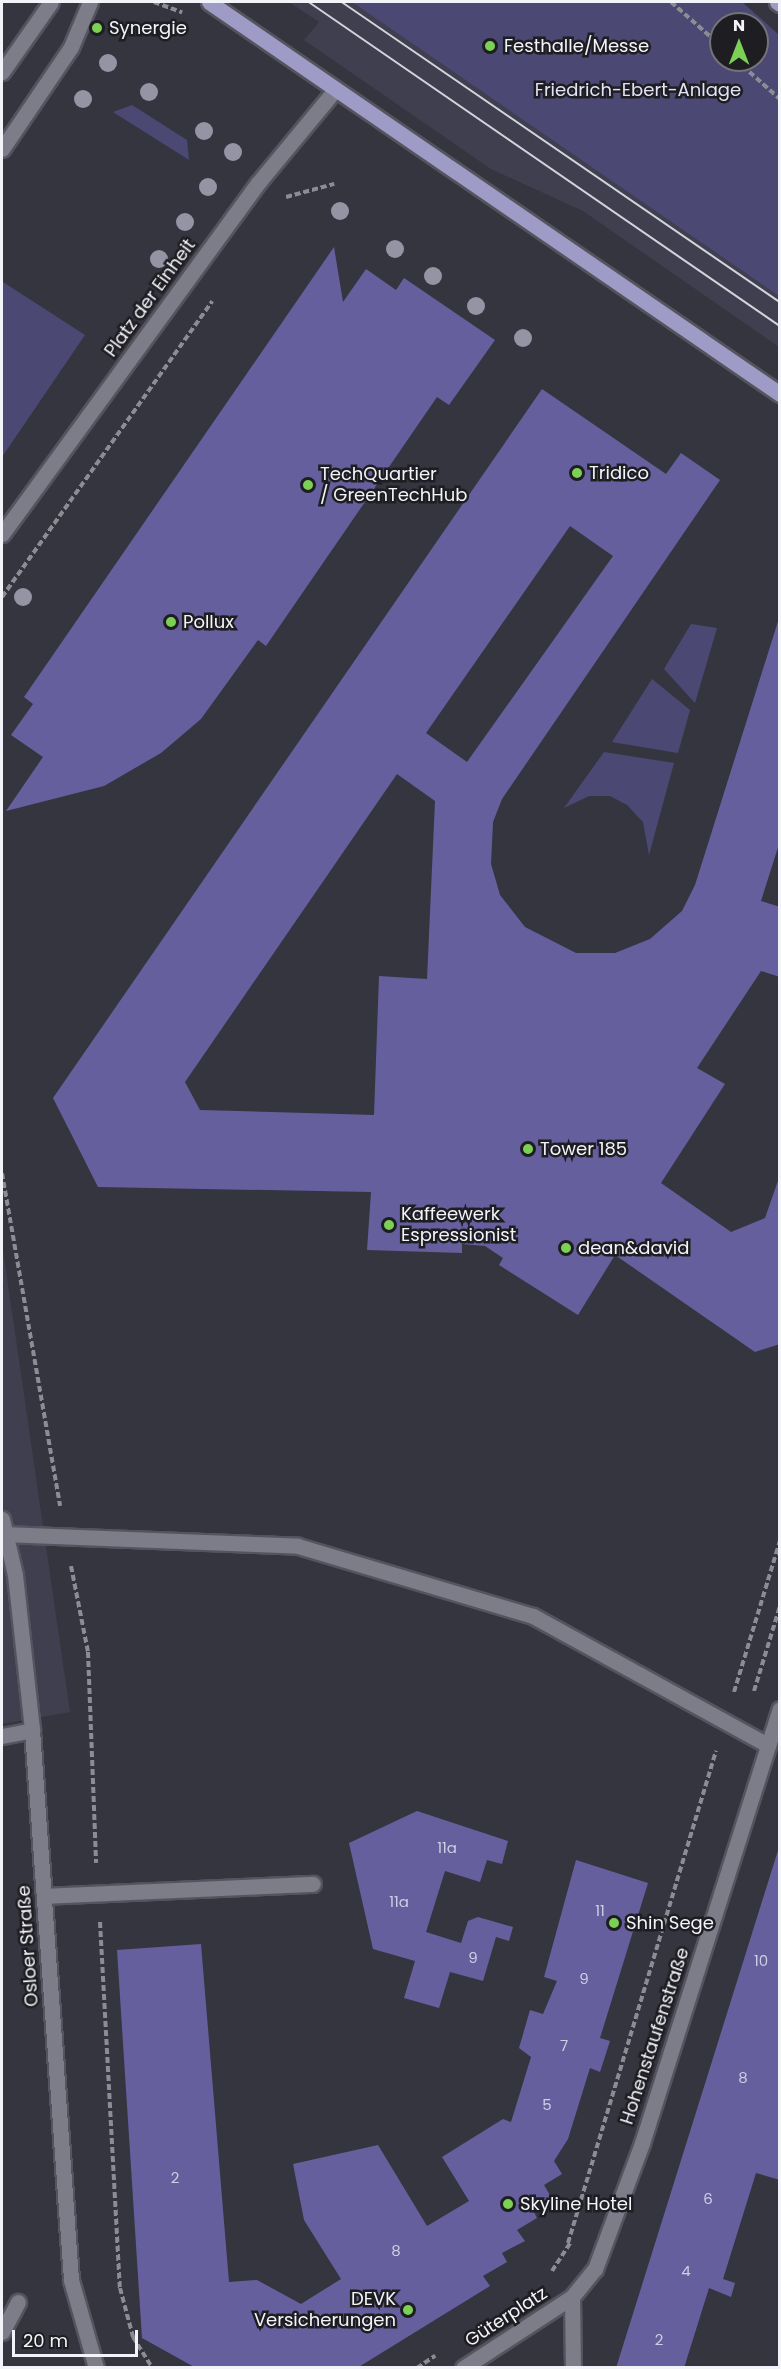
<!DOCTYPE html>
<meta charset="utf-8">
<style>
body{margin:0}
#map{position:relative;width:781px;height:2369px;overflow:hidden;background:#353540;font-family:Poppins,sans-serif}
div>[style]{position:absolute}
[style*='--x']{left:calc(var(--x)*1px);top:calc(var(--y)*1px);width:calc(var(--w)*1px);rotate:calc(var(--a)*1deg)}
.built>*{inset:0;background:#403f4f}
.green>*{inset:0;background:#4c4874}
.building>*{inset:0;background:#665f9e}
.path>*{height:4px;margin-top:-2px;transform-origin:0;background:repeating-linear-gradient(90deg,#8c8c95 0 6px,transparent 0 9px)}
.roads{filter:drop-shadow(2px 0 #55545e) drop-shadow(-2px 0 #55545e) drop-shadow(0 2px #55545e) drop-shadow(0 -2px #55545e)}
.service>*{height:15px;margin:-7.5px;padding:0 7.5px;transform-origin:7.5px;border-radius:7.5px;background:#7d7c89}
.pedestrian>*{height:15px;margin:-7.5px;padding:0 7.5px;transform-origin:7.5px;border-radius:7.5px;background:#7d7c89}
.minor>*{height:15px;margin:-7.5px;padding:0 7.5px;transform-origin:7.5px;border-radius:7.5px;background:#7d7c89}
.secondary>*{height:15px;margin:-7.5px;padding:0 7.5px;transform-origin:7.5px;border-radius:7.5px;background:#7d7c89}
.primary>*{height:15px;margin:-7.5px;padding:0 7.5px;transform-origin:7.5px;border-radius:7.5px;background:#9e9bc6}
.tram>*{height:1.5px;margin:-0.75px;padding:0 0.75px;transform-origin:0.75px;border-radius:0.75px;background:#d3d3db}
.trees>*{width:18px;height:18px;margin:-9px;border-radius:50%;background:#9594a4}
.dots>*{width:16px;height:16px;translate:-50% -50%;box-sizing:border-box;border:3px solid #1d1d22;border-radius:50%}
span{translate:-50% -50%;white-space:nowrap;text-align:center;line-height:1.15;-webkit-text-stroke:5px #1d1d22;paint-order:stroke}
.number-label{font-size:15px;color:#d0cee3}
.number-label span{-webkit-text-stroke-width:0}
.poi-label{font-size:18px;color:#f3f3fa}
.left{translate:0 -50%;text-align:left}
.right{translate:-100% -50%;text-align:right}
.park-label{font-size:18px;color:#e3e2f5}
.street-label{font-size:18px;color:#f3f3fa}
.frame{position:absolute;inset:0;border:3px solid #f3f3fa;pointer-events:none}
.north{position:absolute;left:709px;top:12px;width:60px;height:60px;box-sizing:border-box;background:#1d1d22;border:2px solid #737378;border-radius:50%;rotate:0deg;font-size:16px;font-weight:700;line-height:24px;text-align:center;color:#f3f3fa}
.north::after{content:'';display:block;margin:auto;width:21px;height:27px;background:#7cd155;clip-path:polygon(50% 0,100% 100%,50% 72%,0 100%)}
.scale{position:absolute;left:12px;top:2330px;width:126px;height:27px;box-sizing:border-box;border:3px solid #f3f3fa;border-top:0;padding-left:8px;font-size:18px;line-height:21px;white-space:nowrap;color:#f3f3fa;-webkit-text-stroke:4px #1d1d22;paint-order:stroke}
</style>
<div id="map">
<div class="built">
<div style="clip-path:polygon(289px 2px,352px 2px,779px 296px,779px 347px,583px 211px,491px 169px,304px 40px,319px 22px)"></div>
<div style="clip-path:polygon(2px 1243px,70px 1712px,2px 1724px)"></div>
</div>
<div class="green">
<div style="clip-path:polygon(evenodd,352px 2px,742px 2px,779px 35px,779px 296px,352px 2px,721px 24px,757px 24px,757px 60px,721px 60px,721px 24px)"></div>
<div style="clip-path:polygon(132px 105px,187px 140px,189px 160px,113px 112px)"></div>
<div style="clip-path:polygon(3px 282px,85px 335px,2px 457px,2px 285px)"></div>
<div style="clip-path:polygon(691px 624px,717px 628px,695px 703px,664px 669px)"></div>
<div style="clip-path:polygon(652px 679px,690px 710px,678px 753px,612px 742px)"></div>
<div style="clip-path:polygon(604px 752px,674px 763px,649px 855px,643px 822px,627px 805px,610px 796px,589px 796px,564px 808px)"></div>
</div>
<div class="building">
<div style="clip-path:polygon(334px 247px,343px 302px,366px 269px,396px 290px,404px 278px,495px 340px,449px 405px,437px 397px,266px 646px,258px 640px,201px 719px,161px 753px,104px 786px,6px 811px,43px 757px,11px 735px,33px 704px,24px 697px)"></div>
<div style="clip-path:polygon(evenodd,542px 389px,666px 474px,681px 453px,720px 480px,502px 799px,493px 822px,491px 864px,500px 895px,525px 927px,576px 953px,615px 953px,650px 939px,682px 911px,695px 885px,780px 615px,780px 841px,761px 901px,780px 907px,780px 977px,761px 971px,697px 1068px,725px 1084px,661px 1183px,731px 1232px,765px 1218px,780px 1175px,780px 1344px,755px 1352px,615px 1255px,578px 1315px,499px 1265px,503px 1258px,485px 1246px,462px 1244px,462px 1253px,367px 1250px,371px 1192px,98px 1187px,53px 1098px,542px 389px,570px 526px,613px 556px,467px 762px,426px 733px,570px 526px,542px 389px,397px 774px,435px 801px,427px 979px,379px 976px,374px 1115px,200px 1110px,185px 1082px,397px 774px)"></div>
<div style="clip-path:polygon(417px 1811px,508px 1841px,502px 1864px,487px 1860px,480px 1882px,445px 1871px,426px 1932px,461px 1943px,468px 1921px,478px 1917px,513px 1927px,509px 1941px,496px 1937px,483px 1981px,450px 1972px,439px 2008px,404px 1998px,415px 1961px,373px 1949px,349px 1843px)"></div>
<div style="clip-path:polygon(780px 1844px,780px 2180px,756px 2173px,723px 2279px,735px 2283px,731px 2297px,709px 2288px,684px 2368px,616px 2368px)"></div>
<div style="clip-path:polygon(576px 1860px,648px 1883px,600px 2038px,610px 2041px,600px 2072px,590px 2068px,568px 2139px,554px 2161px,562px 2174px,544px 2185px,551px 2197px,532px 2208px,537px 2218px,517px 2230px,525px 2241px,502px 2253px,507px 2262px,483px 2276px,490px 2286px,357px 2368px,196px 2368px,142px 2338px,117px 1950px,201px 1944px,229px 2282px,257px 2280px,301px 2304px,341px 2279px,304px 2220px,293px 2164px,378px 2145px,427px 2226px,469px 2201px,442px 2157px,503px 2119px,511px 2122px,531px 2057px,519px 2048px,530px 2010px,543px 2014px,557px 1981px,544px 1977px)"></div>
</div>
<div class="path">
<div style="--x:154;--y:2;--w:30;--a:20"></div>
<div style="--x:671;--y:2;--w:67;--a:41.3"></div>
<div style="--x:736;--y:60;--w:59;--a:41.6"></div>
<div style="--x:286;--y:197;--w:50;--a:-15.2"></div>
<div style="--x:2;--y:597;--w:363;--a:-54.6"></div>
<div style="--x:2;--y:1173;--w:338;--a:80.1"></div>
<div style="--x:71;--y:1566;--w:88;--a:78.8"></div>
<div style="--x:88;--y:1652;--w:211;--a:87.8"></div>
<div style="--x:754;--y:1691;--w:89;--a:-73"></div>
<div style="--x:734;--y:1692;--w:158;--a:-73.1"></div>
<div style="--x:100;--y:1922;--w:367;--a:86.9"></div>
<div style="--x:120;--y:2288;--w:51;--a:75.1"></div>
<div style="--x:133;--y:2337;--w:36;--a:58"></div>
<div style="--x:568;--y:2243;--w:514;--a:-73.26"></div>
<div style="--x:552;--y:2271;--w:35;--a:-57"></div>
<div style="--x:417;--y:2368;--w:22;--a:-34"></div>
</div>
<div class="roads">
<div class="service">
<div style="--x:5;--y:1534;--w:293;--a:2.3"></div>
<div style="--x:298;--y:1546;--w:245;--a:16.6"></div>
<div style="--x:533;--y:1616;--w:268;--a:28.8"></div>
<div style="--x:2;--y:1736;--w:31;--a:-11"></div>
<div style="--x:44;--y:1896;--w:269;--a:-2.6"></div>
</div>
<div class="pedestrian">
<div style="--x:2;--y:72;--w:85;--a:-55"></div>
<div style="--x:2;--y:2332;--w:34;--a:-62"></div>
</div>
<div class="minor">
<div style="--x:2;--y:149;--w:123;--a:-55.9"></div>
<div style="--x:71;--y:47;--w:49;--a:-67.1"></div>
<div style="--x:2;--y:534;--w:434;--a:-53.9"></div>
<div style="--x:258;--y:183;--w:121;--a:-50.4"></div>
<div style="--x:2;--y:1519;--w:57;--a:76.9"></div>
<div style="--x:15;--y:1575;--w:156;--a:83.7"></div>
<div style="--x:32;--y:1730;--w:551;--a:85.94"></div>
<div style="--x:71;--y:2280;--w:91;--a:74.1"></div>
<div style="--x:572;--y:2297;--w:71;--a:89.2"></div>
</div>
<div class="secondary">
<div style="--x:463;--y:2368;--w:130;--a:-33.1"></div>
<div style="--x:572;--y:2297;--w:36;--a:-51"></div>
<div style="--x:595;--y:2269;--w:134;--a:-69.5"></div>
<div style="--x:642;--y:2143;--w:455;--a:-72.4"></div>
</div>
<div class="primary">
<div style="--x:209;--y:2;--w:693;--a:34.47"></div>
<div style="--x:777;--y:2;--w:4;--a:34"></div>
</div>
</div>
<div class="tram">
<div style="--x:309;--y:2;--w:572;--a:34.52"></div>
<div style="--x:342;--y:2;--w:531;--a:34.41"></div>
</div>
<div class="trees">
<div style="left:108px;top:63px"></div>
<div style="left:149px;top:92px"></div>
<div style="left:83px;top:99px"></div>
<div style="left:204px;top:131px"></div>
<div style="left:233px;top:152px"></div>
<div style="left:208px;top:187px"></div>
<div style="left:340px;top:211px"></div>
<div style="left:185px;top:222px"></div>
<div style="left:395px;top:249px"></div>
<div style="left:159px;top:259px"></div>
<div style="left:433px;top:276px"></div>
<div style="left:476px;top:306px"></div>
<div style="left:523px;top:338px"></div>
<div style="left:23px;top:597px"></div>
</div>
<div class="dots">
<div style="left:97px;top:28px;background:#7cd155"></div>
<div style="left:490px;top:46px;background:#7cd155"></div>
<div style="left:577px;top:473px;background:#7cd155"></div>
<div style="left:308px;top:485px;background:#7cd155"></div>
<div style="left:171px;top:622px;background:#7cd155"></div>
<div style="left:528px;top:1149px;background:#7cd155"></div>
<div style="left:389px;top:1225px;background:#7cd155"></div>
<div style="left:566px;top:1248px;background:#7cd155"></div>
<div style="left:614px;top:1923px;background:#7cd155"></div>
<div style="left:508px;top:2204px;background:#7cd155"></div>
<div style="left:408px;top:2310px;background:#7cd155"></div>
</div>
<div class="number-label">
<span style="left:447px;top:1848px">11a</span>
<span style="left:399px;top:1902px">11a</span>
<span style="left:600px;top:1911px">11</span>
<span style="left:473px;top:1958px">9</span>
<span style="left:761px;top:1961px">10</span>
<span style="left:584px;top:1979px">9</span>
<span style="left:564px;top:2046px">7</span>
<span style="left:743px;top:2078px">8</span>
<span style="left:547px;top:2105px">5</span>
<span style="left:175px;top:2178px">2</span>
<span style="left:708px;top:2199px">6</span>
<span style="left:396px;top:2251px">8</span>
<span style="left:686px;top:2271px">4</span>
<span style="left:659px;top:2340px">2</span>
</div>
<div class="poi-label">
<span class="left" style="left:109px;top:28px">Synergie</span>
<span class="left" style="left:504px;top:46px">Festhalle/Messe</span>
<span class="left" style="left:589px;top:473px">Tridico</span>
<span class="left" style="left:320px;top:485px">TechQuartier<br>/ GreenTechHub</span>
<span class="left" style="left:183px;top:622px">Pollux</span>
<span class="left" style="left:540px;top:1149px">Tower 185</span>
<span class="left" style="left:401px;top:1225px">Kaffeewerk<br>Espressionist</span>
<span class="left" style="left:578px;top:1248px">dean&amp;david</span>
<span class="left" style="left:626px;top:1923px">Shin Sege</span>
<span class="left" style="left:520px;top:2204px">Skyline Hotel</span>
<span class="right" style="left:396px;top:2310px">DEVK<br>Versicherungen</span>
</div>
<div class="park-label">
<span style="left:638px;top:90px">Friedrich-Ebert-Anlage</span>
</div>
<div class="street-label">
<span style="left:150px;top:298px;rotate:-54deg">Platz der Einheit</span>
<span style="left:28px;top:1946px;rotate:-94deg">Osloer Straße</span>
<span style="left:655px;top:2036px;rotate:-72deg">Hohenstaufenstraße</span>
<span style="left:506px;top:2317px;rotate:-33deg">Güterplatz</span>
</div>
<div class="frame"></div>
<div class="north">N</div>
<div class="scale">20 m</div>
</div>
